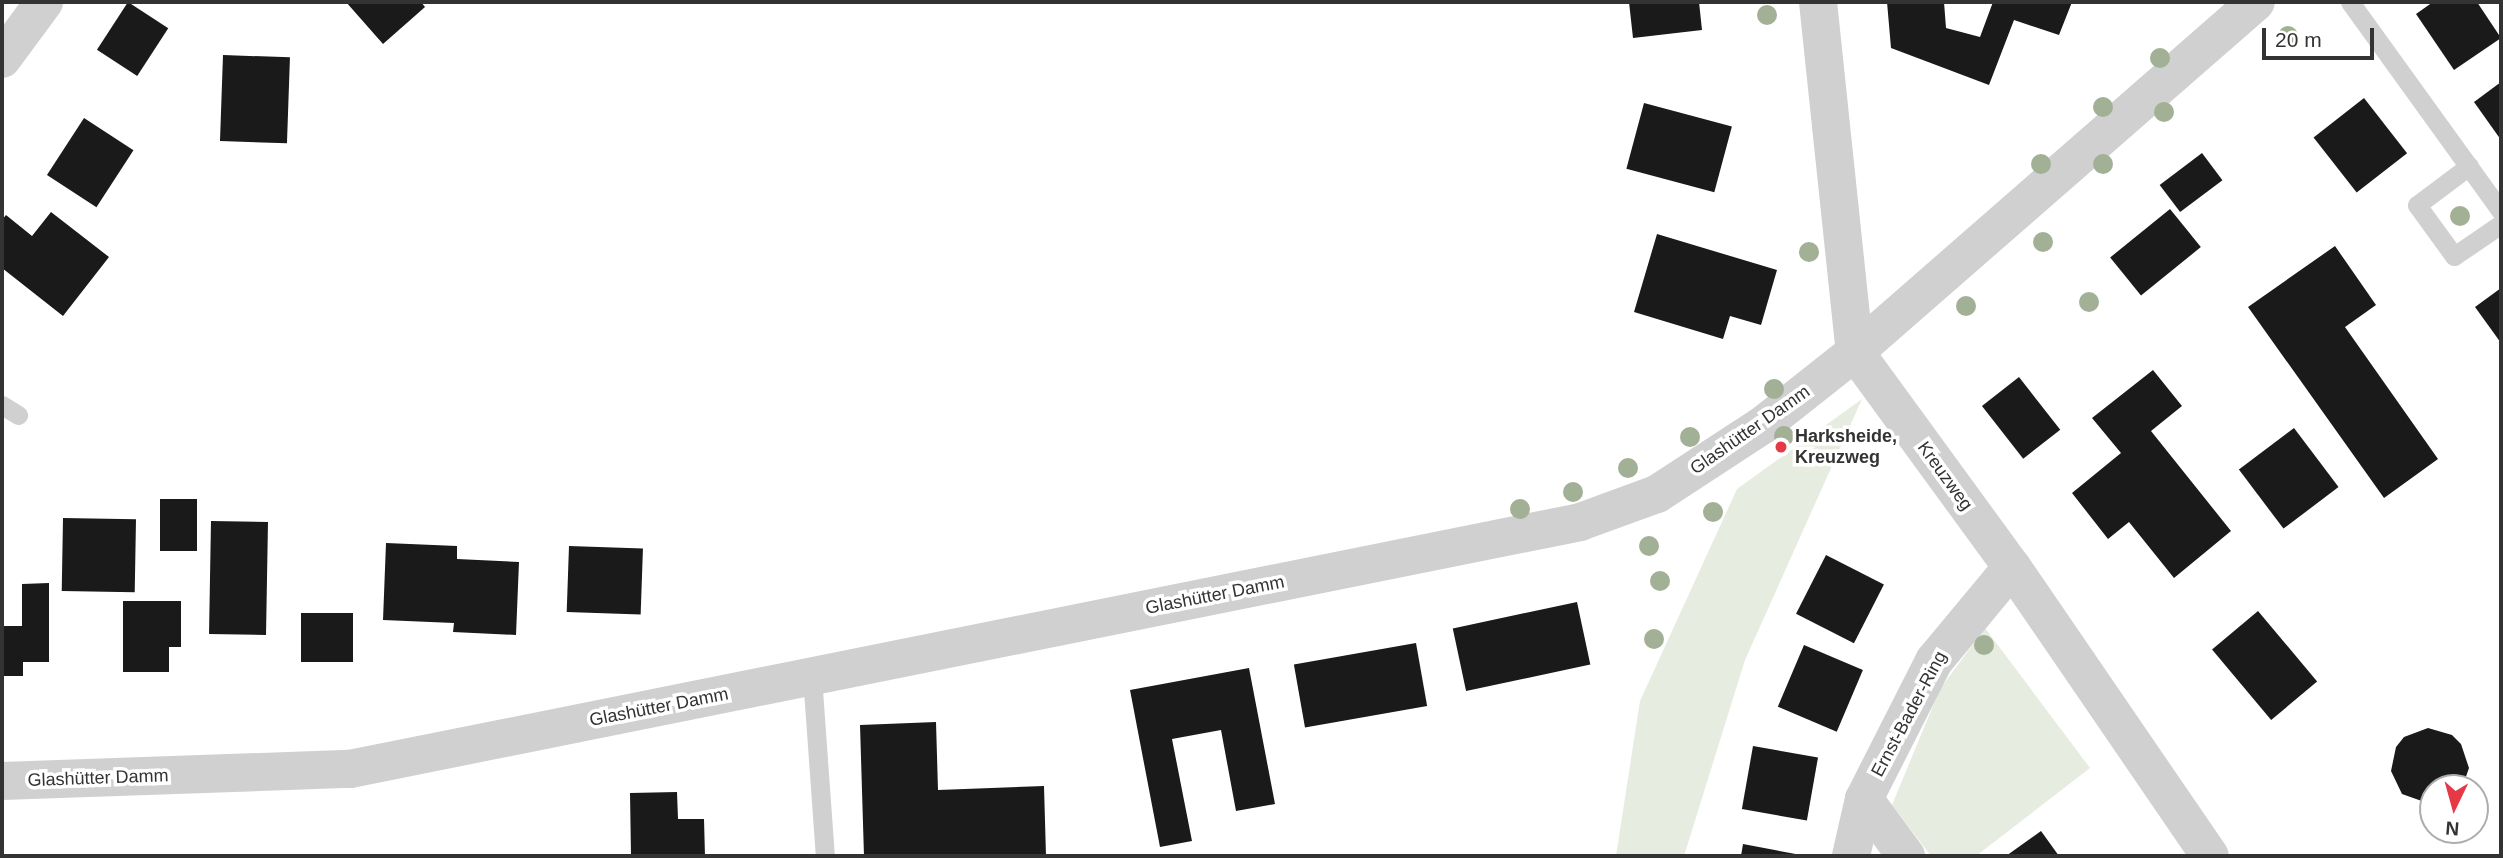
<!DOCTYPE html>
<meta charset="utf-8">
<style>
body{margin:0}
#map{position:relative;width:2503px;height:858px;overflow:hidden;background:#fff;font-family:Helvetica,sans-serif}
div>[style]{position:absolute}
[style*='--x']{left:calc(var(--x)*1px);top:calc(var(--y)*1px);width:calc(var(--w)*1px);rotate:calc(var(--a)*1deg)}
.green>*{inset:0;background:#e6ecdf}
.building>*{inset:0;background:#1a1a1a;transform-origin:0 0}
.lane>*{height:19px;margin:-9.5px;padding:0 9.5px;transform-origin:9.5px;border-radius:9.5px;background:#d0d0d0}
.street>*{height:38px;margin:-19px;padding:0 19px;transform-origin:19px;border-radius:19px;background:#d0d0d0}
.trees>*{width:20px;height:20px;margin:-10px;border-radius:50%;background:#a2b095}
.dots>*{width:19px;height:19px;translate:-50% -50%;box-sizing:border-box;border:4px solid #fff;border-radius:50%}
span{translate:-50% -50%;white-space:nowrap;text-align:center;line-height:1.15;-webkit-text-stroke:7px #fff;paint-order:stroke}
.street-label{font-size:18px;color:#333}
.poi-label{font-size:18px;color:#333;font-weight:700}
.left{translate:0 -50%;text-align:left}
.frame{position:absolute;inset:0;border:4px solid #333;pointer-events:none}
.north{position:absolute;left:2419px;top:774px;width:70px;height:70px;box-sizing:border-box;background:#fff;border:2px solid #adadad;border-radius:50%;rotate:185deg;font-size:19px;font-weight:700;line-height:28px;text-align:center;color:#333}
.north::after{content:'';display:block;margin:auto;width:24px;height:32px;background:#e63946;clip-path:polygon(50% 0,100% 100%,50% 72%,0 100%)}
.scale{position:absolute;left:2262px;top:28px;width:112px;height:32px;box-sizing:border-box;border:4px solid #333;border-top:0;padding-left:9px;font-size:21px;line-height:24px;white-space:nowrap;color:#333;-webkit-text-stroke:5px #fff;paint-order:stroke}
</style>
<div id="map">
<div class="green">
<div style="clip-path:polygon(1862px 399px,1745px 660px,1684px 856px,1616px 856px,1640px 701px,1737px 489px)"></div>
<div style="clip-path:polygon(1985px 628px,2090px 768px,1976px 856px,1931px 856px,1892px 805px,1940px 689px)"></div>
</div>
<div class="building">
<div style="left:128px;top:2px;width:48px;height:57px;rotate:33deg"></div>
<div style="clip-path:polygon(346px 2px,421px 2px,425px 7px,383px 44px)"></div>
<div style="clip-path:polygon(1629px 2px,1699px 2px,1702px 30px,1633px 38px)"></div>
<div style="clip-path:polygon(1887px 2px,1944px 2px,1946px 28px,1980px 37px,1993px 2px,2072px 2px,2059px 35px,2014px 20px,1989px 85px,1891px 48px)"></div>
<div style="clip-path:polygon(2433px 2px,2477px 2px,2501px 38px,2454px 70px,2416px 14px)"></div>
<div style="left:223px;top:55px;width:67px;height:86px;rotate:2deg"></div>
<div style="clip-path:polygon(2501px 82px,2501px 140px,2474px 102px)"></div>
<div style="left:2364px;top:98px;width:70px;height:64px;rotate:52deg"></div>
<div style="left:1644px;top:103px;width:91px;height:68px;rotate:15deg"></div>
<div style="left:84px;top:118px;width:59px;height:68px;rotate:33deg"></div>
<div style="left:2202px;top:153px;width:34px;height:53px;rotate:53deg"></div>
<div style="left:2170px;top:209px;width:49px;height:77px;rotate:51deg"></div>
<div style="clip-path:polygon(51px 212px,109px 257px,63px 316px,2px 268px,2px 220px,6px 215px,32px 236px)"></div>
<div style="clip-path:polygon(1657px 234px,1777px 270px,1761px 325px,1730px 316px,1723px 339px,1634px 312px)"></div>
<div style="clip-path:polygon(2335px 246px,2376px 305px,2345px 327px,2438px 459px,2384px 498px,2248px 307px)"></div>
<div style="clip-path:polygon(2501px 288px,2501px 343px,2475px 307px)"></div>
<div style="clip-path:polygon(2153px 370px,2182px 406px,2151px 431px,2231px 531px,2174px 578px,2129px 522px,2108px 539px,2072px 493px,2121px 453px,2092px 418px)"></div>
<div style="left:2019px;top:377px;width:67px;height:47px;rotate:52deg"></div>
<div style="left:2294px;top:428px;width:74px;height:69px;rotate:53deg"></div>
<div style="left:160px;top:499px;width:37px;height:52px"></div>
<div style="left:63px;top:518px;width:73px;height:73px;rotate:1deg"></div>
<div style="left:211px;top:521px;width:57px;height:113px;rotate:1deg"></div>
<div style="clip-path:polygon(386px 543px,457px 546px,457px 559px,519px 562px,516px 635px,453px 632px,454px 623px,383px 620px)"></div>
<div style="left:569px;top:546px;width:74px;height:66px;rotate:2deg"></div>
<div style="left:1826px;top:555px;width:65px;height:66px;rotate:27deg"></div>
<div style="clip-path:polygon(49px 583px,49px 662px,23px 662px,23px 676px,2px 676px,2px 626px,22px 626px,22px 584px)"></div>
<div style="clip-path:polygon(123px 601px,181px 601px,181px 647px,169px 647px,169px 672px,123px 672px)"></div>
<div style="left:1577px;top:602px;width:64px;height:127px;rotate:78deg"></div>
<div style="left:2258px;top:611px;width:92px;height:60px;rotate:50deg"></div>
<div style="left:301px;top:613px;width:52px;height:49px"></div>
<div style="left:1416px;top:643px;width:64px;height:124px;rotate:80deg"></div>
<div style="left:1804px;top:645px;width:64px;height:67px;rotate:23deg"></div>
<div style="clip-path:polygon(1249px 668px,1275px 804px,1236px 811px,1221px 730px,1172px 739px,1192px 841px,1160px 847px,1130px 690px)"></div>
<div style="clip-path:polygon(936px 722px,938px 790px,1044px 786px,1046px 856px,864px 856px,860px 725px)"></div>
<div style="clip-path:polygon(2428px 728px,2452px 735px,2461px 744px,2469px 768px,2462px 788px,2433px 788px,2433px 805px,2402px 794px,2391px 771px,2396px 747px,2404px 737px)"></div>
<div style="left:1753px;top:746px;width:66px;height:64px;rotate:10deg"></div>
<div style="clip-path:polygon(677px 792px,678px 819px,704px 819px,705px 856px,631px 856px,630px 793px)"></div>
<div style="clip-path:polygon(2041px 831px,2059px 856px,2006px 856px)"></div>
<div style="clip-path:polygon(1743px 844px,1801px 855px,1801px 856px,1741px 856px)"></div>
</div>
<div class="lane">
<div style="--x:2350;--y:2;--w:258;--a:54.2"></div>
<div style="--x:2469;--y:166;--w:65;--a:143.1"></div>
<div style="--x:2417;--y:205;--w:63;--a:54"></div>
<div style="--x:2454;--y:256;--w:57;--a:-34.2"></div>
<div style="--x:2;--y:405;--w:19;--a:32"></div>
<div style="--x:812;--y:676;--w:180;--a:85.9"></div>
</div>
<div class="street">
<div style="--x:1818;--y:2;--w:352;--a:84"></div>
<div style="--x:1855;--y:352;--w:266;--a:53.9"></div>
<div style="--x:2012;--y:567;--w:350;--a:55.6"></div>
<div style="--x:2;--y:59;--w:71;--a:-53.6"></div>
<div style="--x:2;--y:781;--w:348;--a:-2"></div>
<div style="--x:350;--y:769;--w:1255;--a:-11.35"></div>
<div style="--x:1580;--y:522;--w:82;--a:-20"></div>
<div style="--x:1657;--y:494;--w:126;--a:-33.1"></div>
<div style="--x:1763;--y:425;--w:117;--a:-38.4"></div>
<div style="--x:1855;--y:352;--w:532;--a:-41.12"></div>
<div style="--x:1864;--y:799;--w:71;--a:53.6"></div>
<div style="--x:1851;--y:856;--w:58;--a:-77.2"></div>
<div style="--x:1864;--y:799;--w:155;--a:-63.1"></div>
<div style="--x:1934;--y:661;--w:122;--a:-50.3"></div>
</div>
<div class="trees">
<div style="left:1767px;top:15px"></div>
<div style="left:2288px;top:36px"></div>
<div style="left:2160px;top:58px"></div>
<div style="left:2103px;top:107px"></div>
<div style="left:2164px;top:112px"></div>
<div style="left:2041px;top:164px"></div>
<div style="left:2103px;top:164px"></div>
<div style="left:2460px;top:216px"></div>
<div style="left:2043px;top:242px"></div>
<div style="left:1809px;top:252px"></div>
<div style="left:2089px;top:302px"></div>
<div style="left:1966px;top:306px"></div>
<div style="left:1774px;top:389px"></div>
<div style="left:1784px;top:436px"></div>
<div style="left:1690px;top:437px"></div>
<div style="left:1628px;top:468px"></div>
<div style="left:1573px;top:492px"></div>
<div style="left:1520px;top:509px"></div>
<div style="left:1713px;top:512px"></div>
<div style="left:1649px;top:546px"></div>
<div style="left:1660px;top:581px"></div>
<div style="left:1654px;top:639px"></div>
<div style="left:1984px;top:645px"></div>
</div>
<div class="dots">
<div style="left:1781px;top:447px;background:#e63946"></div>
</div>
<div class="street-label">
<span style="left:1750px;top:430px;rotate:-35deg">Glashütter Damm</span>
<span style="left:1945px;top:476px;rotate:54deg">Kreuzweg</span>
<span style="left:1215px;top:595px;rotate:-11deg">Glashütter Damm</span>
<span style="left:659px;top:707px;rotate:-11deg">Glashütter Damm</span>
<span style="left:1909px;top:714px;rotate:-62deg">Ernst-Bader-Ring</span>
<span style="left:98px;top:778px;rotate:-2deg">Glashütter Damm</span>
</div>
<div class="poi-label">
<span class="left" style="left:1795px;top:447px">Harksheide,<br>Kreuzweg</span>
</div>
<div class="frame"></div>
<div class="north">N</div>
<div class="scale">20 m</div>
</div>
